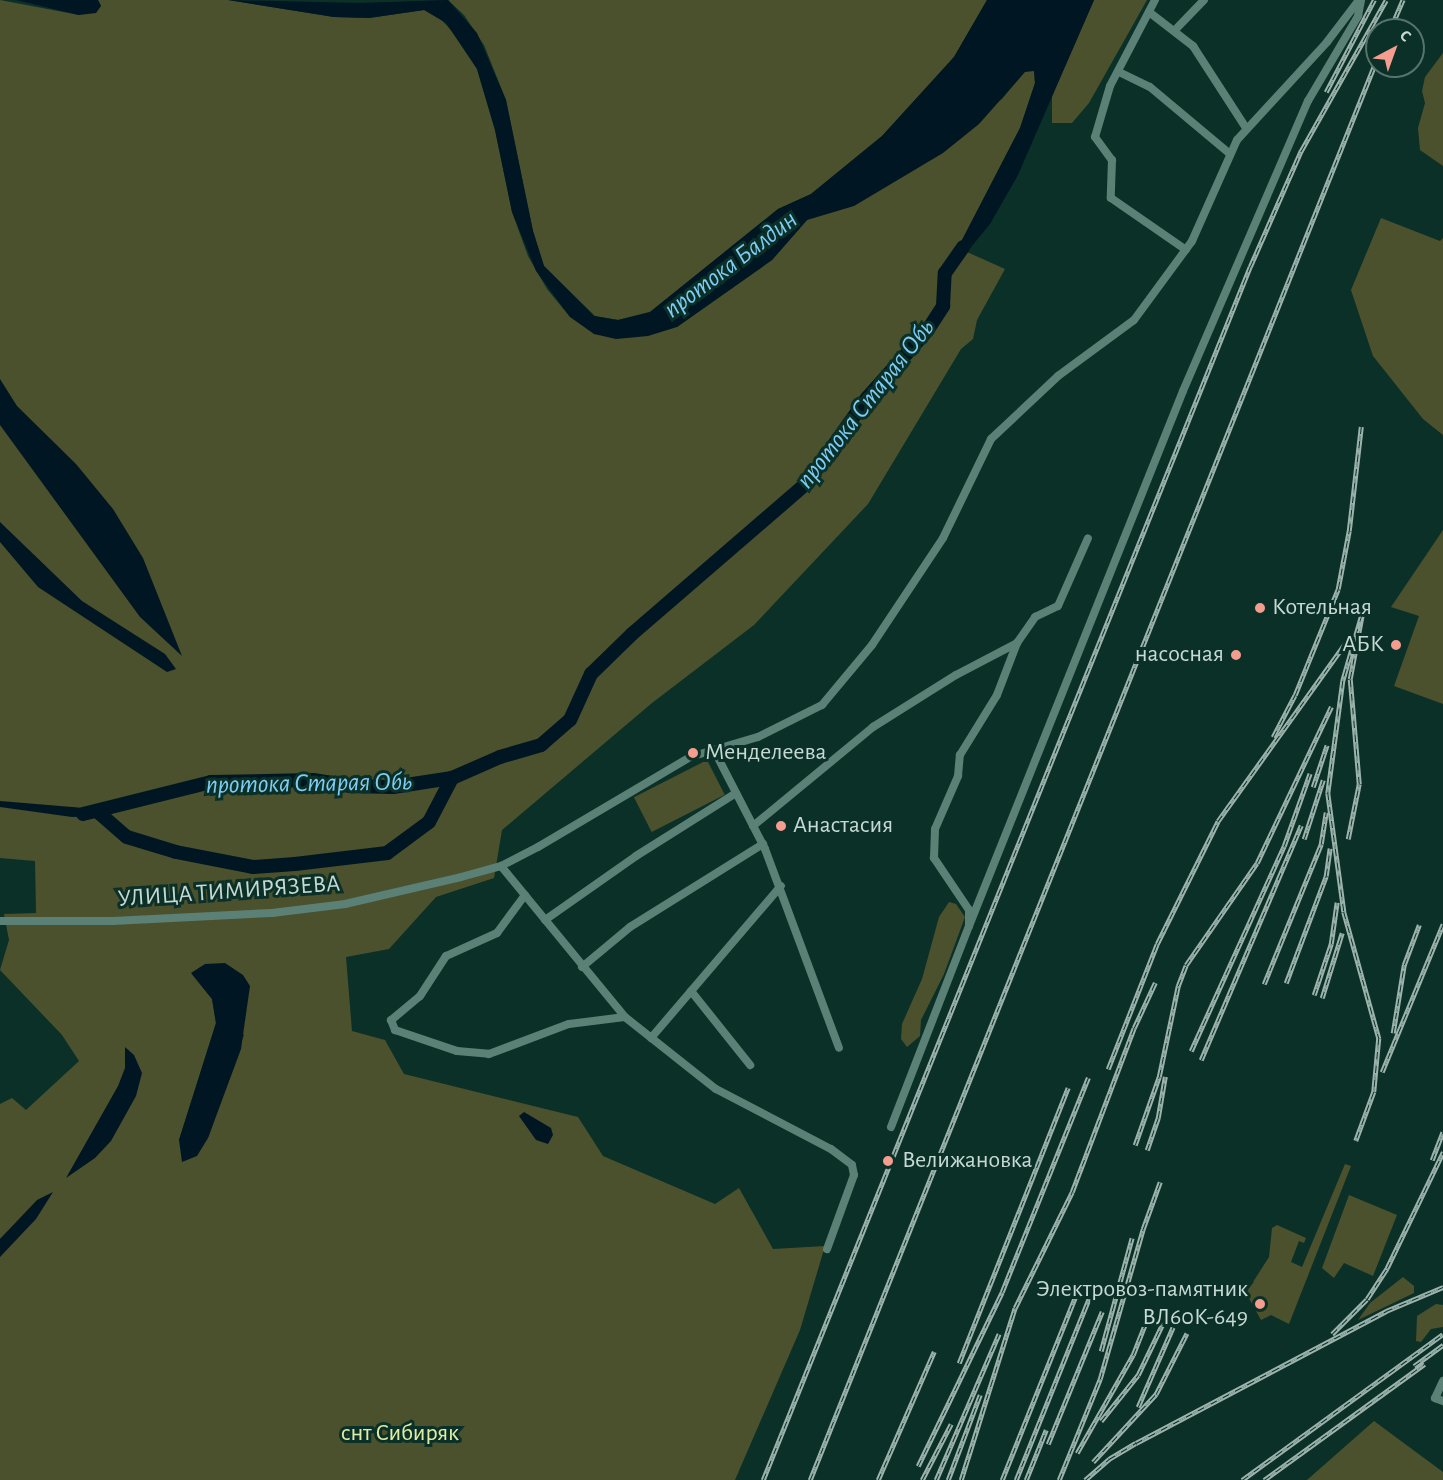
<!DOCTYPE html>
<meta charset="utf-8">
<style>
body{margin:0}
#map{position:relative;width:1443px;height:1480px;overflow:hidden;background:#0b3028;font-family:"Alegreya Sans",sans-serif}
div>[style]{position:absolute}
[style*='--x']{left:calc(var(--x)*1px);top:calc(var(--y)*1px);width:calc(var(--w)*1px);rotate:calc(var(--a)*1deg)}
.green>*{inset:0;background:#4b512c;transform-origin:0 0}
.water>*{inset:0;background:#001622}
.river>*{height:14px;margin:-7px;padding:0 7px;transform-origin:7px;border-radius:7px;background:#001622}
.minor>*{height:8px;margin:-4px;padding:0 4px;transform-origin:4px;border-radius:4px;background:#5b8075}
.rail>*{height:4.5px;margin-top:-2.25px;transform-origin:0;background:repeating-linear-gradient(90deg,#0b3028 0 7px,#9db4ad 0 14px);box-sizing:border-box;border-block:2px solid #9db4ad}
.dots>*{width:16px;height:16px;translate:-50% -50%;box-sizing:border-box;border:3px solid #0b3028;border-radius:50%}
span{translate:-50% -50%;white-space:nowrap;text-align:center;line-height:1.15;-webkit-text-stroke:6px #0b3028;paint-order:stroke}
.poi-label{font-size:24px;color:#c6d9d3}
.left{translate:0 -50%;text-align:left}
.right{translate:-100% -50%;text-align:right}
.street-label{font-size:24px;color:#c6d9d3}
.park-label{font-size:24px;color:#e0eda3}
.water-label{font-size:26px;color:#7fccf5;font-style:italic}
.north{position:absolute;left:1365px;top:18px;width:60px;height:60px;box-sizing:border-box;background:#0b3028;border:2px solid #56746c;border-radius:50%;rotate:41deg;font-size:16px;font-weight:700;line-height:24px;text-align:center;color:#c6d9d3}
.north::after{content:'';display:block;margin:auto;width:21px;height:27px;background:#f59d8f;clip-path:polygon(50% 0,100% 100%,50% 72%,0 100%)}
</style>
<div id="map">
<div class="green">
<div style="clip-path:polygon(evenodd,0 0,79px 15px,101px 6px,98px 0,228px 0,334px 17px,369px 18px,424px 10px,436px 14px,461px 41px,477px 69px,495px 130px,512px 212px,528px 256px,547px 289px,570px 317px,677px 327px,772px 260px,807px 220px,1002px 99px,1025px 71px,1034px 71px,1035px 83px,1020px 128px,951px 262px,967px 252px,1005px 269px,977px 320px,973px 339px,961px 349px,868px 504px,754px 625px,652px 703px,502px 830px,494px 878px,436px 897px,389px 949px,346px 957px,352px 1031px,385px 1040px,404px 1074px,578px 1117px,603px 1156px,715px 1204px,739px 1188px,773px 1249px,825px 1246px,800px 1330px,735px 1480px,0 1480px,0 1257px,46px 1195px,0 1239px,0 1104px,12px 1098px,26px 1110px,79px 1061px,62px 1035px,0 970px,9px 940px,4px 914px,36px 913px,35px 861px,0 858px,0 0,191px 973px,244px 1035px,208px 1138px,179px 1140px,216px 1023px,212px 999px,191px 973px)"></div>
<div style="clip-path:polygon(448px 0,987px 0,954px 57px,882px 136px,811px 194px,778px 209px,650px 312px,618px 320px,595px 316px,544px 266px,533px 231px,506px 100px,484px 45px,464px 15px)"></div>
<div style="clip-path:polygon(1094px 0,1147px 0,1089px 103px,1072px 123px,1052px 123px,1052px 96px)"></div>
<div style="clip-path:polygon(1443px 53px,1443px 166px,1420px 150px,1418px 128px,1425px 103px,1422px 91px,1425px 77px)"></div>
<div style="clip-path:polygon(1381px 218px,1440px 241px,1443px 238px,1443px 435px,1423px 419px,1373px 356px,1351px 290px)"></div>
<div style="clip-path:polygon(1443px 530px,1443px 704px,1394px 686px,1419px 616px,1391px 607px)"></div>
<div style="left:707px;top:760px;width:39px;height:82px;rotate:63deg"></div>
<div style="clip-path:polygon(949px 902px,956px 904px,965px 917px,944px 974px,921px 1020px,920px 1036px,907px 1047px,901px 1039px,902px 1024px,922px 979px,939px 917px)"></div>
<div style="clip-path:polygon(1345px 1164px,1351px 1166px,1289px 1324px,1271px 1315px,1261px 1320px,1246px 1293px,1269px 1257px,1272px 1228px,1277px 1225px,1306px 1238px,1304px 1243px,1299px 1241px,1291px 1262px,1302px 1267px)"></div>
<div style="clip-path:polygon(1349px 1195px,1397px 1215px,1373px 1276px,1344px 1263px,1334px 1278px,1322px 1268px)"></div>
<div style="clip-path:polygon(1403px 1277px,1414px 1286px,1414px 1293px,1358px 1320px,1370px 1303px)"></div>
<div style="clip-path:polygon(1436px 1304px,1443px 1305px,1443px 1327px,1431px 1329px,1421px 1342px,1416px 1341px,1417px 1316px)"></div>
<div style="clip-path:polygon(1374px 1421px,1443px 1472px,1443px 1480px,1307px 1480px)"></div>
</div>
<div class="water">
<div style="clip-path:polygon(16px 0,98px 0,101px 6px,96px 13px,79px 15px)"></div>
<div style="clip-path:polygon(228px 0,360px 3px,448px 0,477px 33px,506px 100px,533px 231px,544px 266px,594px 316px,618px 320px,650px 312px,778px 209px,811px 194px,882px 136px,954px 57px,987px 0,1094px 0,1018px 175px,990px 224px,967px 252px,950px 263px,1020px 128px,1035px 83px,1034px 71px,1025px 72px,979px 124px,943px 153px,854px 206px,807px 220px,772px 260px,677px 327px,648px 336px,616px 339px,594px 334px,570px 317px,536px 271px,512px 212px,495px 130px,477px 69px,446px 23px,424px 10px,369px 18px,334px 17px)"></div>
<div style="clip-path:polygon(0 379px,17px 406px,76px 464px,113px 509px,143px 558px,182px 656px,140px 617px,0 425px)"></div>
<div style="clip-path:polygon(0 522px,82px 601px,165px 654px,176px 669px,167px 672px,38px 587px,0 542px)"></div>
<div style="clip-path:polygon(0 801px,96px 809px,101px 812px,96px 816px,72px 817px,0 807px)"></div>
<div style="clip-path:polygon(225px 963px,243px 975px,250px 986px,241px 1049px,208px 1138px,197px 1156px,182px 1162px,179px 1140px,216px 1023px,212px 999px,191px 973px,205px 964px)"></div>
<div style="clip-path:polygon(125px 1047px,134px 1055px,142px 1073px,136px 1096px,111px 1141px,95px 1158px,66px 1178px,118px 1086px,125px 1068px)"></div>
<div style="clip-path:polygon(524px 1112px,551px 1128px,553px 1135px,548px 1144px,536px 1140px,519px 1116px)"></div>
<div style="clip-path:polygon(53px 1192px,36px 1219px,0 1257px,0 1239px,37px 1200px)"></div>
</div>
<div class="river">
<div style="--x:98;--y:812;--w:38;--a:41"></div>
<div style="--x:127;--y:837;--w:51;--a:17"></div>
<div style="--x:176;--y:852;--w:78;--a:11"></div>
<div style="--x:253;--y:867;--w:42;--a:-4.1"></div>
<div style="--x:295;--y:864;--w:93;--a:-6.8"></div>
<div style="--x:387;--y:853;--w:52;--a:-36.4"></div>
<div style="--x:429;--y:822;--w:50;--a:-62.4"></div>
<div style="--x:83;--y:814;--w:132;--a:-14"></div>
<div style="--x:211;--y:782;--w:102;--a:-1.1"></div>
<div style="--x:313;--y:780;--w:37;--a:9"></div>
<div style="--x:350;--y:786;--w:43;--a:1.3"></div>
<div style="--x:393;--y:787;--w:60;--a:-8.7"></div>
<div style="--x:452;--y:778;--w:52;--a:-23.6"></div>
<div style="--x:500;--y:757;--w:43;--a:-16.3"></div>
<div style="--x:541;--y:745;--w:38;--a:-41"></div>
<div style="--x:570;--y:720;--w:51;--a:-65.5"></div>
<div style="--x:591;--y:674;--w:57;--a:-44.3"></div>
<div style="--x:632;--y:634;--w:231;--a:-40.8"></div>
<div style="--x:807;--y:483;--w:104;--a:-54.8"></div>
<div style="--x:867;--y:398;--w:90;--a:-48.2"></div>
<div style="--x:927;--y:331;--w:30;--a:-57"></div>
<div style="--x:943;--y:306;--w:33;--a:-87"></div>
<div style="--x:945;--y:273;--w:32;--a:-55"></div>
</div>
<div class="minor">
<div style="--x:1155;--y:0;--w:97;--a:117.6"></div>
<div style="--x:1110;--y:86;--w:53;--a:106.4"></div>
<div style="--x:1095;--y:137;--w:29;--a:54"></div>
<div style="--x:1112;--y:160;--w:38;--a:92"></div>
<div style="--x:1111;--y:198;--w:91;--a:34.7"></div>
<div style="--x:1149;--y:12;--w:56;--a:37.7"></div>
<div style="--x:1193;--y:46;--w:98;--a:57.1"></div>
<div style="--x:1176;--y:29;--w:40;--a:-46"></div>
<div style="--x:1119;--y:72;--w:34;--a:26"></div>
<div style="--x:1150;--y:87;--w:104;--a:39.9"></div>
<div style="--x:714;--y:750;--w:111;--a:62.7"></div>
<div style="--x:765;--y:849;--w:212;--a:69.6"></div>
<div style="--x:753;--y:826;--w:156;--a:-39.5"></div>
<div style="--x:873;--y:727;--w:98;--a:-32.1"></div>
<div style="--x:956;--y:675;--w:69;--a:-27.7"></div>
<div style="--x:1017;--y:643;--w:32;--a:-55"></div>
<div style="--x:1035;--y:617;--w:25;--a:-26"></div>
<div style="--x:1058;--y:606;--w:74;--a:-66.2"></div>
<div style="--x:501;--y:866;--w:195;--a:50.6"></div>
<div style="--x:625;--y:1017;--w:116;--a:38.4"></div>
<div style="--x:716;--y:1089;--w:130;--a:27.6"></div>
<div style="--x:831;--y:1149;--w:26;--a:37"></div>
<div style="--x:852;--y:1165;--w:10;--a:79"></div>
<div style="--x:854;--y:1175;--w:79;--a:110"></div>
<div style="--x:525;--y:895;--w:47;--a:126.4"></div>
<div style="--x:497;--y:933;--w:56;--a:155.7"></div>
<div style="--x:446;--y:956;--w:48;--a:123"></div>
<div style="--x:420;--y:996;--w:38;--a:140"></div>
<div style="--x:391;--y:1020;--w:11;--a:68"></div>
<div style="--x:395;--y:1030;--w:65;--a:18.7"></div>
<div style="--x:457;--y:1051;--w:32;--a:5"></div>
<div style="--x:489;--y:1054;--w:85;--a:-20.6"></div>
<div style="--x:569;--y:1024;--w:56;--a:-7.1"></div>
<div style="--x:545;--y:920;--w:111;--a:-35.1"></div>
<div style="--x:636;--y:856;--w:118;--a:-32.2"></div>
<div style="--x:0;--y:921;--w:113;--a:0"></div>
<div style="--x:113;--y:921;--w:159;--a:-2.9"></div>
<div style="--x:272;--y:913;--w:74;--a:-7"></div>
<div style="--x:345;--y:904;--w:119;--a:-13.1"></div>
<div style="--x:461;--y:877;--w:41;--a:-15.4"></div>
<div style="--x:501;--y:866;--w:42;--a:-27.2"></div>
<div style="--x:538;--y:847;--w:177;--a:-30.6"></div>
<div style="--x:690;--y:757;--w:71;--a:-16.4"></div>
<div style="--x:758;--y:737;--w:72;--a:-26.6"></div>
<div style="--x:822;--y:705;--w:78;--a:-50.2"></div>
<div style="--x:872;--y:645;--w:128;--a:-56.4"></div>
<div style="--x:943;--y:538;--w:110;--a:-64.1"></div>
<div style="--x:991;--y:439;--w:92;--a:-43.2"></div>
<div style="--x:1058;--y:376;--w:94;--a:-36.4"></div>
<div style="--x:1134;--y:320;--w:98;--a:-53.7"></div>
<div style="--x:1192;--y:241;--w:111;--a:-66"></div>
<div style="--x:1237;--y:140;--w:133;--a:-47.4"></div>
<div style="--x:1327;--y:42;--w:53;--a:-52.7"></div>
<div style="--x:969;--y:926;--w:576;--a:-68.2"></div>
<div style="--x:1183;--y:391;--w:316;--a:-66.7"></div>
<div style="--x:1308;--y:101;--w:99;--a:-59.5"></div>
<div style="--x:1358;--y:16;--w:16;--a:-79"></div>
<div style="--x:582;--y:967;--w:62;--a:-39.8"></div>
<div style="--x:630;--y:927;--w:157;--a:-32"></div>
<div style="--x:691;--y:991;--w:95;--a:51.4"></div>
<div style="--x:651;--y:1038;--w:200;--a:-49.5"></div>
<div style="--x:891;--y:1127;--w:216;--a:-68.8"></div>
<div style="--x:969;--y:926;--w:16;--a:-90"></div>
<div style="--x:969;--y:910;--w:63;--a:-123.9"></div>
<div style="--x:934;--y:858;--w:29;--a:-88"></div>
<div style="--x:935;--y:829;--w:58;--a:-66.5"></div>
<div style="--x:958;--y:776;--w:21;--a:-85"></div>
<div style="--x:960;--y:755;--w:70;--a:-58.3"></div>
<div style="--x:997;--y:695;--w:56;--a:-69"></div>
<div style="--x:1443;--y:1381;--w:19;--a:115"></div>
<div style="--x:1435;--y:1398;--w:9;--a:21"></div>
</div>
<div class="rail">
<div style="--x:1390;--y:30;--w:33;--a:-67"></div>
<div style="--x:1326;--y:92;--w:104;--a:-62.4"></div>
<div style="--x:1273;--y:737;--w:47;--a:-62.4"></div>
<div style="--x:1295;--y:695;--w:114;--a:-67.9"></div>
<div style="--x:1338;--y:589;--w:59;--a:-79.3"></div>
<div style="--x:1349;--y:531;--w:105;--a:-83.4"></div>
<div style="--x:1313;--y:787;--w:44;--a:-71.6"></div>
<div style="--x:1304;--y:839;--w:62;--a:-72.1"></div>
<div style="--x:1348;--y:839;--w:56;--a:-78.7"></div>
<div style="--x:1359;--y:784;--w:105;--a:-94.9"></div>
<div style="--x:1350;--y:679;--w:65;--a:-79.4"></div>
<div style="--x:1362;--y:615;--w:69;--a:106.1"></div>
<div style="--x:1343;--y:681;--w:113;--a:97.6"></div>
<div style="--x:1328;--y:793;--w:120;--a:82.3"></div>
<div style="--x:1344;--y:912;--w:131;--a:74.5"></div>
<div style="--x:1379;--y:1038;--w:54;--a:95.3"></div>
<div style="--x:1374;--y:1092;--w:52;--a:110.2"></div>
<div style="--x:1286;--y:983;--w:114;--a:-69.5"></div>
<div style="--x:1326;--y:876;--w:28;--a:-82"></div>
<div style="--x:1264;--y:984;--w:151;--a:-67.8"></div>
<div style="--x:1321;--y:844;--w:32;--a:-81"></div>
<div style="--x:1314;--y:995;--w:54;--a:-71.6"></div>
<div style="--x:1331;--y:944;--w:42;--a:-81.9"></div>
<div style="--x:1322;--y:998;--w:68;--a:-72.9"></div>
<div style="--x:1393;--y:1033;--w:69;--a:-80.8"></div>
<div style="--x:1404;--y:965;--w:43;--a:-69.4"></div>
<div style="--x:1191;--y:1051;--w:225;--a:-65.6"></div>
<div style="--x:1284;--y:846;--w:77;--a:-70.4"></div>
<div style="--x:1201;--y:1060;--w:255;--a:-66.9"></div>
<div style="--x:1108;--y:1069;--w:134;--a:-68.6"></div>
<div style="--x:1157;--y:944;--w:137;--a:-63.6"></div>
<div style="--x:1218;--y:821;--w:221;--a:-54.4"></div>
<div style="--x:1382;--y:1072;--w:160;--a:-67.6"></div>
<div style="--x:1135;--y:1145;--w:72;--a:-70.6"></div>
<div style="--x:1159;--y:1077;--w:93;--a:-78.2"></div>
<div style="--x:1178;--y:986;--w:22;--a:-69"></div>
<div style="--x:1186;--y:965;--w:124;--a:-55.2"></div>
<div style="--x:1257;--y:863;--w:173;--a:-64.6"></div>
<div style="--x:1147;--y:1150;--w:34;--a:-71"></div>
<div style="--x:1158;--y:1118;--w:42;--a:-80.3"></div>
<div style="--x:1432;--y:1160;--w:30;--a:-69"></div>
<div style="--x:1332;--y:1334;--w:49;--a:-45"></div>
<div style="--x:1367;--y:1299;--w:37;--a:-57"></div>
<div style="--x:1387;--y:1268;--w:129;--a:-64.2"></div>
<div style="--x:1101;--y:1351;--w:117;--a:-74.7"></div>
<div style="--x:959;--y:1363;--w:296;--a:-68.4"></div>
<div style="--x:1414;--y:1366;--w:36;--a:-36"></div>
<div style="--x:1138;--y:1407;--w:87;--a:-66.4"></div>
<div style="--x:1101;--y:1421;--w:59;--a:-51.2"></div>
<div style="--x:1138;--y:1375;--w:58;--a:-64.3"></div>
<div style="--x:1048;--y:1444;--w:143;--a:-67.8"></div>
<div style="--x:1077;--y:1453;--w:113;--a:-60.3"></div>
<div style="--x:1133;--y:1355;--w:41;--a:-68.5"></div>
<div style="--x:1093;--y:1462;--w:93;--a:-47.2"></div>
<div style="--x:1156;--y:1394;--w:68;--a:-63.1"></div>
<div style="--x:918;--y:1466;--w:193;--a:-64.2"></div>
<div style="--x:1002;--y:1292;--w:231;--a:-68.1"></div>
<div style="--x:763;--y:1480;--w:1307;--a:-68.13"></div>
<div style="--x:1250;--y:267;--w:127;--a:-66.3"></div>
<div style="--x:1301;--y:151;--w:173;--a:-60.6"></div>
<div style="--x:810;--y:1480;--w:1530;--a:-68.25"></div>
<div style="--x:878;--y:1480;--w:140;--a:-66.4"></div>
<div style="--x:922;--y:1480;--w:63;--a:-62.6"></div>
<div style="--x:936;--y:1480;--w:159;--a:-66.7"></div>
<div style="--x:948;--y:1480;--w:91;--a:-69.4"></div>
<div style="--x:961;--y:1480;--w:180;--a:-72.6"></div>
<div style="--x:1015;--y:1308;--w:129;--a:-63.8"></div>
<div style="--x:1072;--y:1192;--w:175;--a:-69.3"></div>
<div style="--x:1134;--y:1028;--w:50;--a:-65"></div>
<div style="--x:1002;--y:1480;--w:208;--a:-68.2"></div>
<div style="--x:1016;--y:1480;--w:201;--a:-68.1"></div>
<div style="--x:1026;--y:1480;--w:54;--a:-68.2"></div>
<div style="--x:1059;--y:1480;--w:109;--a:-67.9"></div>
<div style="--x:1100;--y:1379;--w:156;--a:-74"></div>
<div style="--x:1143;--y:1229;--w:50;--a:-70.1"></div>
<div style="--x:1085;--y:1480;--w:32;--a:-41"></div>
<div style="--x:1109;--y:1459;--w:31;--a:-31"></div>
<div style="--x:1136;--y:1443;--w:283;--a:-27.8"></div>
<div style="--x:1386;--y:1311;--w:62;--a:-22.8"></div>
<div style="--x:1242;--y:1480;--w:248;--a:-36"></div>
<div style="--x:1264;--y:1480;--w:198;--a:-35.9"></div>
</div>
<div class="dots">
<div style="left:1260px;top:608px;background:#f59d8f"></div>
<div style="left:1396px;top:645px;background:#f59d8f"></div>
<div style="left:1236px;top:655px;background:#f59d8f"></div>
<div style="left:693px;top:753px;background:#f59d8f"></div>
<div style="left:781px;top:826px;background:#f59d8f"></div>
<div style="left:888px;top:1161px;background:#f59d8f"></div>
<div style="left:1260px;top:1304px;background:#f59d8f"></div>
</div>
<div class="poi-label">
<span class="left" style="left:1272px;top:608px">Котельная</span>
<span class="right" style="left:1384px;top:645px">АБК</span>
<span class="right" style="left:1224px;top:655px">насосная</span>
<span class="left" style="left:705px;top:753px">Менделеева</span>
<span class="left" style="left:793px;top:826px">Анастасия</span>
<span class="left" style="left:902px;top:1161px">Велижановка</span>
<span class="right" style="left:1248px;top:1304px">Электровоз-памятник<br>ВЛ60К-649</span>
</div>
<div class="street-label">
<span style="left:229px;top:892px;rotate:-4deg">УЛИЦА ТИМИРЯЗЕВА</span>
</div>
<div class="park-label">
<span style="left:400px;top:1434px">снт Сибиряк</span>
</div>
<div class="water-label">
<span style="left:731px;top:265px;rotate:-37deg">протока Балдин</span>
<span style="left:866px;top:404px;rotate:-52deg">протока Старая Обь</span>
<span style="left:309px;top:784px;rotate:-1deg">протока Старая Обь</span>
</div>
<div class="north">С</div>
</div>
